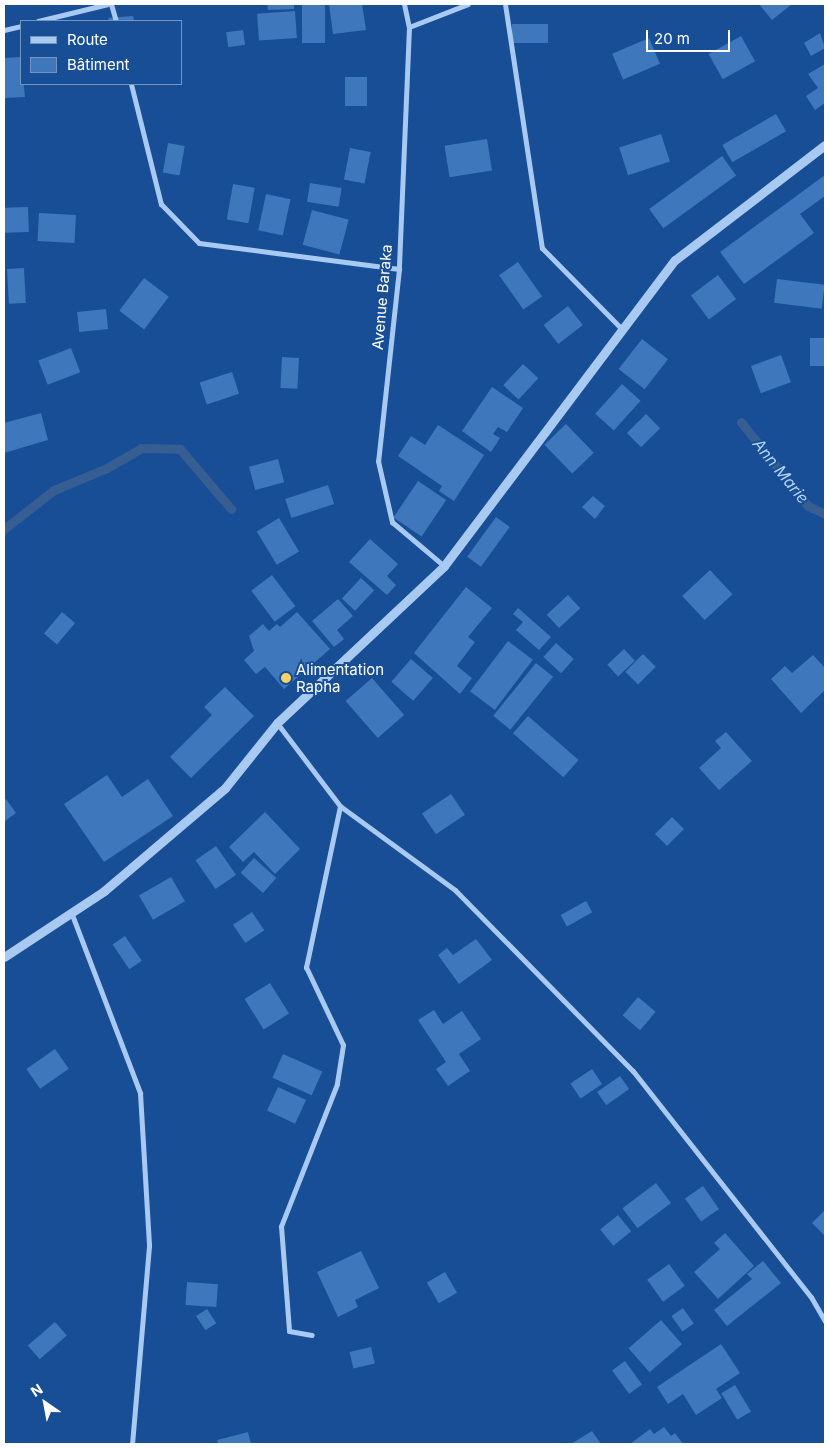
<!DOCTYPE html>
<meta charset="utf-8">
<style>
body{margin:0}
#map{position:relative;width:829px;height:1448px;overflow:hidden;background:#174e95;font-family:Inter,sans-serif}
div>[style]{position:absolute}
[style*='--x']{left:calc(var(--x)*1px);top:calc(var(--y)*1px);width:calc(var(--w)*1px);rotate:calc(var(--a)*1deg)}
.stream>*{height:9px;margin:-4.5px;padding:0 4.5px;transform-origin:4.5px;border-radius:4.5px;background:#375e92}
.building>*{inset:0;background:#3f77bc;transform-origin:0 0}
.minor>*{height:5px;margin:-2.5px;padding:0 2.5px;transform-origin:2.5px;border-radius:2.5px;background:#a8c9f1}
.tertiary>*{height:9px;margin:-4.5px;padding:0 4.5px;transform-origin:4.5px;border-radius:4.5px;background:#a8c9f1}
.dots>*{width:14px;height:14px;translate:-50% -50%;box-sizing:border-box;border:2px solid #174e95;border-radius:50%}
span{translate:-50% -50%;white-space:nowrap;text-align:center;line-height:1.15;-webkit-text-stroke:4px #174e95;paint-order:stroke}
.street-label{font-size:15px;color:#fff}
.poi-label{font-size:15px;color:#fff}
.left{translate:0 -50%;text-align:left}
.water-label{font-size:16px;color:#b4d3f8;font-style:italic}
.frame{position:absolute;inset:0;border:5px solid #fff;pointer-events:none}
.legend{position:absolute;left:20px;top:20px;width:162px;height:65px;box-sizing:border-box;background:#174e95;border:1px solid #7495bf;margin:0;padding:6px 9px;list-style:none;font-size:15px;color:#fff}
.legend li{display:flex;align-items:center;gap:10px;height:25px}
.legend b{width:25px;border:1px solid #7495bf}
.north{position:absolute;left:20px;top:1378px;width:50px;height:50px;-webkit-text-stroke:4px #174e95;paint-order:stroke;rotate:327deg;font-size:14px;font-weight:700;line-height:20px;text-align:center;color:#fff}
.north::after{content:'';display:block;margin:auto;width:18px;height:22px;background:#fff;clip-path:polygon(50% 0,100% 100%,50% 72%,0 100%)}
.scale{position:absolute;left:646px;top:30px;width:84px;height:22px;box-sizing:border-box;border:2px solid #fff;border-top:0;padding-left:6px;font-size:15px;line-height:18px;white-space:nowrap;color:#fff;-webkit-text-stroke:4px #174e95;paint-order:stroke}
</style>
<div id="map">
<div class="stream">
<div style="--x:741;--y:422;--w:107;--a:51.4"></div>
<div style="--x:808;--y:506;--w:19;--a:25"></div>
<div style="--x:4;--y:529;--w:63;--a:-38"></div>
<div style="--x:54;--y:490;--w:57;--a:-22.5"></div>
<div style="--x:107;--y:468;--w:39;--a:-30"></div>
<div style="--x:141;--y:448;--w:39;--a:1"></div>
<div style="--x:180;--y:449;--w:79;--a:49.6"></div>
</div>
<div class="building">
<div style="clip-path:polygon(267px 4px,294px 4px,294px 9px,268px 10px)"></div>
<div style="left:302px;top:4px;width:23px;height:39px"></div>
<div style="clip-path:polygon(329px 4px,362px 4px,366px 30px,333px 34px)"></div>
<div style="clip-path:polygon(759px 4px,792px 4px,772px 20px)"></div>
<div style="left:295px;top:11px;width:27px;height:38px;rotate:86deg"></div>
<div style="clip-path:polygon(133px 16px,134px 21px,109px 21px,108px 18px)"></div>
<div style="left:512px;top:24px;width:36px;height:19px"></div>
<div style="left:243px;top:30px;width:15px;height:17px;rotate:82deg"></div>
<div style="clip-path:polygon(820px 33px,825px 48px,811px 56px,804px 43px)"></div>
<div style="left:741px;top:36px;width:29px;height:37px;rotate:61deg"></div>
<div style="left:649px;top:38px;width:28px;height:40px;rotate:67deg"></div>
<div style="clip-path:polygon(21px 57px,25px 97px,4px 98px,4px 58px)"></div>
<div style="clip-path:polygon(825px 64px,825px 103px,815px 110px,806px 96px,818px 88px,808px 74px)"></div>
<div style="left:345px;top:77px;width:22px;height:29px"></div>
<div style="left:776px;top:114px;width:20px;height:62px;rotate:60deg"></div>
<div style="left:661px;top:134px;width:29px;height:44px;rotate:72deg"></div>
<div style="left:487px;top:139px;width:32px;height:43px;rotate:81deg"></div>
<div style="left:168px;top:143px;width:17px;height:30px;rotate:10deg"></div>
<div style="left:350px;top:148px;width:21px;height:32px;rotate:11deg"></div>
<div style="left:722px;top:156px;width:24px;height:90px;rotate:54deg"></div>
<div style="clip-path:polygon(825px 175px,825px 196px,800px 214px,814px 233px,744px 284px,720px 252px)"></div>
<div style="left:310px;top:183px;width:32px;height:19px;rotate:9deg"></div>
<div style="left:233px;top:184px;width:22px;height:36px;rotate:10deg"></div>
<div style="left:266px;top:194px;width:25px;height:37px;rotate:12deg"></div>
<div style="left:28px;top:207px;width:25px;height:24px;rotate:88deg"></div>
<div style="left:312px;top:210px;width:38px;height:36px;rotate:15deg"></div>
<div style="left:39px;top:213px;width:37px;height:28px;rotate:3deg"></div>
<div style="left:518px;top:262px;width:42px;height:23px;rotate:55deg"></div>
<div style="left:24px;top:268px;width:35px;height:17px;rotate:87deg"></div>
<div style="left:718px;top:275px;width:30px;height:34px;rotate:53deg"></div>
<div style="left:144px;top:278px;width:31px;height:41px;rotate:37deg"></div>
<div style="left:777px;top:279px;width:48px;height:24px;rotate:7deg"></div>
<div style="left:568px;top:306px;width:24px;height:31px;rotate:52deg"></div>
<div style="left:106px;top:309px;width:20px;height:29px;rotate:84deg"></div>
<div style="left:810px;top:338px;width:15px;height:28px"></div>
<div style="left:642px;top:339px;width:33px;height:38px;rotate:38deg"></div>
<div style="left:71px;top:348px;width:26px;height:35px;rotate:69deg"></div>
<div style="left:781px;top:355px;width:29px;height:32px;rotate:70deg"></div>
<div style="left:282px;top:357px;width:17px;height:31px;rotate:3deg"></div>
<div style="left:523px;top:364px;width:21px;height:29px;rotate:43deg"></div>
<div style="left:232px;top:372px;width:23px;height:34px;rotate:72deg"></div>
<div style="left:622px;top:384px;width:25px;height:40px;rotate:42deg"></div>
<div style="clip-path:polygon(492px 387px,523px 408px,507px 432px,498px 427px,493px 434px,500px 438px,491px 452px,462px 431px)"></div>
<div style="clip-path:polygon(41px 413px,48px 440px,4px 453px,4px 423px)"></div>
<div style="left:646px;top:414px;width:20px;height:27px;rotate:45deg"></div>
<div style="left:566px;top:424px;width:40px;height:30px;rotate:46deg"></div>
<div style="clip-path:polygon(438px 425px,484px 455px,454px 501px,439px 491px,442px 486px,398px 456px,411px 436px,425px 445px)"></div>
<div style="left:278px;top:459px;width:24px;height:30px;rotate:75deg"></div>
<div style="left:418px;top:481px;width:34px;height:44px;rotate:34deg"></div>
<div style="left:328px;top:485px;width:20px;height:45px;rotate:72deg"></div>
<div style="clip-path:polygon(593px 496px,605px 506px,595px 519px,582px 507px)"></div>
<div style="left:496px;top:517px;width:17px;height:49px;rotate:36deg"></div>
<div style="left:279px;top:518px;width:39px;height:26px;rotate:59deg"></div>
<div style="clip-path:polygon(370px 539px,398px 564px,387px 576px,396px 585px,387px 595px,349px 562px)"></div>
<div style="left:710px;top:570px;width:33px;height:38px;rotate:47deg"></div>
<div style="left:272px;top:575px;width:39px;height:26px;rotate:53deg"></div>
<div style="left:361px;top:578px;width:18px;height:28px;rotate:43deg"></div>
<div style="clip-path:polygon(466px 587px,492px 608px,468px 637px,475px 642px,457px 666px,472px 678px,460px 694px,414px 653px)"></div>
<div style="left:568px;top:595px;width:18px;height:29px;rotate:47deg"></div>
<div style="clip-path:polygon(338px 599px,353px 616px,337px 630px,344px 639px,334px 647px,312px 621px)"></div>
<div style="clip-path:polygon(518px 608px,551px 637px,539px 650px,516px 630px,523px 622px,513px 614px)"></div>
<div style="left:62px;top:612px;width:17px;height:28px;rotate:40deg"></div>
<div style="clip-path:polygon(297px 612px,330px 649px,284px 689px,265px 667px,256px 674px,244px 660px,254px 651px,249px 636px,263px 624px,269px 631px,277px 624px,280px 627px)"></div>
<div style="left:508px;top:641px;width:31px;height:63px;rotate:37deg"></div>
<div style="left:556px;top:643px;width:24px;height:19px;rotate:42deg"></div>
<div style="left:624px;top:649px;width:16px;height:23px;rotate:47deg"></div>
<div style="left:643px;top:654px;width:18px;height:25px;rotate:45deg"></div>
<div style="clip-path:polygon(813px 655px,825px 668px,825px 690px,801px 713px,771px 679px,785px 666px,792px 673px)"></div>
<div style="left:411px;top:659px;width:29px;height:30px;rotate:41deg"></div>
<div style="left:536px;top:663px;width:22px;height:68px;rotate:39deg"></div>
<div style="left:372px;top:678px;width:49px;height:35px;rotate:49deg"></div>
<div style="clip-path:polygon(225px 687px,254px 716px,191px 778px,170px 757px,212px 715px,204px 707px)"></div>
<div style="left:528px;top:716px;width:67px;height:23px;rotate:41deg"></div>
<div style="clip-path:polygon(726px 732px,752px 761px,719px 790px,699px 768px,721px 748px,715px 741px)"></div>
<div style="clip-path:polygon(107px 775px,122px 797px,148px 779px,173px 816px,104px 862px,64px 804px)"></div>
<div style="left:451px;top:794px;width:25px;height:35px;rotate:56deg"></div>
<div style="clip-path:polygon(6px 799px,16px 813px,5px 821px,4px 800px)"></div>
<div style="clip-path:polygon(265px 812px,300px 849px,275px 874px,254px 852px,243px 862px,229px 847px)"></div>
<div style="left:672px;top:817px;width:17px;height:24px;rotate:45deg"></div>
<div style="left:216px;top:846px;width:35px;height:25px;rotate:55deg"></div>
<div style="left:254px;top:858px;width:30px;height:20px;rotate:42deg"></div>
<div style="left:171px;top:877px;width:28px;height:37px;rotate:60deg"></div>
<div style="left:586px;top:901px;width:13px;height:29px;rotate:61deg"></div>
<div style="left:252px;top:912px;width:22px;height:23px;rotate:56deg"></div>
<div style="left:125px;top:936px;width:30px;height:15px;rotate:56deg"></div>
<div style="clip-path:polygon(476px 939px,492px 960px,459px 984px,438px 955px,447px 948px,453px 955px)"></div>
<div style="left:270px;top:983px;width:36px;height:30px;rotate:58deg"></div>
<div style="left:638px;top:997px;width:23px;height:24px;rotate:40deg"></div>
<div style="clip-path:polygon(434px 1010px,443px 1024px,462px 1011px,481px 1039px,459px 1054px,470px 1071px,448px 1086px,436px 1069px,446px 1062px,418px 1020px)"></div>
<div style="left:55px;top:1049px;width:24px;height:35px;rotate:55deg"></div>
<div style="left:283px;top:1054px;width:43px;height:26px;rotate:24deg"></div>
<div style="left:592px;top:1069px;width:18px;height:26px;rotate:56deg"></div>
<div style="left:620px;top:1076px;width:16px;height:28px;rotate:55deg"></div>
<div style="left:278px;top:1087px;width:31px;height:26px;rotate:25deg"></div>
<div style="left:656px;top:1183px;width:25px;height:42px;rotate:53deg"></div>
<div style="left:703px;top:1186px;width:28px;height:22px;rotate:55deg"></div>
<div style="clip-path:polygon(825px 1210px,825px 1236px,812px 1223px)"></div>
<div style="left:618px;top:1215px;width:21px;height:23px;rotate:51deg"></div>
<div style="clip-path:polygon(725px 1233px,754px 1266px,718px 1299px,694px 1272px,720px 1249px,714px 1243px)"></div>
<div style="clip-path:polygon(361px 1251px,379px 1288px,355px 1300px,358px 1307px,338px 1317px,317px 1272px)"></div>
<div style="clip-path:polygon(763px 1261px,781px 1283px,727px 1326px,714px 1310px,752px 1279px,747px 1274px)"></div>
<div style="left:669px;top:1264px;width:27px;height:27px;rotate:54deg"></div>
<div style="left:445px;top:1272px;width:24px;height:21px;rotate:60deg"></div>
<div style="left:187px;top:1282px;width:31px;height:23px;rotate:4deg"></div>
<div style="left:683px;top:1308px;width:19px;height:14px;rotate:55deg"></div>
<div style="left:207px;top:1309px;width:17px;height:13px;rotate:57deg"></div>
<div style="left:661px;top:1320px;width:32px;height:43px;rotate:49deg"></div>
<div style="left:55px;top:1322px;width:18px;height:36px;rotate:49deg"></div>
<div style="clip-path:polygon(721px 1344px,740px 1373px,716px 1389px,722px 1398px,696px 1415px,683px 1394px,668px 1404px,657px 1387px)"></div>
<div style="left:371px;top:1347px;width:17px;height:22px;rotate:77deg"></div>
<div style="left:625px;top:1361px;width:29px;height:16px;rotate:54deg"></div>
<div style="left:735px;top:1385px;width:31px;height:16px;rotate:59deg"></div>
<div style="clip-path:polygon(664px 1427px,671px 1436px,675px 1433px,683px 1444px,630px 1444px,650px 1429px,654px 1434px)"></div>
<div style="clip-path:polygon(592px 1431px,601px 1444px,571px 1444px)"></div>
<div style="clip-path:polygon(248px 1432px,251px 1444px,218px 1444px,217px 1440px)"></div>
</div>
<div class="minor">
<div style="--x:111;--y:4;--w:18;--a:74"></div>
<div style="--x:404;--y:4;--w:24;--a:78"></div>
<div style="--x:409;--y:27;--w:242;--a:92.4"></div>
<div style="--x:399;--y:269;--w:193;--a:96.2"></div>
<div style="--x:378;--y:461;--w:63;--a:77.1"></div>
<div style="--x:392;--y:522;--w:68;--a:40.2"></div>
<div style="--x:505;--y:4;--w:247;--a:81.4"></div>
<div style="--x:542;--y:248;--w:114;--a:45.4"></div>
<div style="--x:38;--y:21;--w:72;--a:-13.7"></div>
<div style="--x:409;--y:27;--w:63;--a:-21.3"></div>
<div style="--x:4;--y:30;--w:17;--a:-13"></div>
<div style="--x:131;--y:84;--w:124;--a:76"></div>
<div style="--x:161;--y:204;--w:54;--a:45.7"></div>
<div style="--x:199;--y:243;--w:202;--a:7.4"></div>
<div style="--x:277;--y:723;--w:104;--a:52.8"></div>
<div style="--x:340;--y:806;--w:165;--a:101.9"></div>
<div style="--x:306;--y:967;--w:86;--a:64.6"></div>
<div style="--x:343;--y:1045;--w:39;--a:99"></div>
<div style="--x:337;--y:1084;--w:153;--a:111.5"></div>
<div style="--x:281;--y:1226;--w:105;--a:85.6"></div>
<div style="--x:289;--y:1331;--w:23;--a:10"></div>
<div style="--x:340;--y:806;--w:142;--a:36.1"></div>
<div style="--x:455;--y:890;--w:254;--a:45.5"></div>
<div style="--x:633;--y:1071;--w:288;--a:51.8"></div>
<div style="--x:811;--y:1297;--w:28;--a:60"></div>
<div style="--x:71;--y:912;--w:194;--a:69.1"></div>
<div style="--x:140;--y:1093;--w:153;--a:86.6"></div>
<div style="--x:149;--y:1246;--w:199;--a:94.9"></div>
</div>
<div class="tertiary">
<div style="--x:4;--y:957;--w:120;--a:-33.4"></div>
<div style="--x:104;--y:891;--w:159;--a:-40.4"></div>
<div style="--x:225;--y:788;--w:83;--a:-51.3"></div>
<div style="--x:277;--y:723;--w:229;--a:-43.2"></div>
<div style="--x:444;--y:566;--w:383;--a:-53"></div>
<div style="--x:675;--y:260;--w:189;--a:-37.5"></div>
</div>
<div class="dots">
<div style="left:286px;top:678px;background:#ffd368"></div>
</div>
<div class="street-label">
<span style="left:382px;top:297px;rotate:-85deg">Avenue Baraka</span>
</div>
<div class="poi-label">
<span class="left" style="left:296px;top:678px">Alimentation<br>Rapha</span>
</div>
<div class="water-label">
<span style="left:781px;top:471px;rotate:51deg">Ann Marie</span>
</div>
<div class="frame"></div>
<ul class="legend">
<li><b style="height:6px;background:#a8c9f1"></b>Route</li>
<li><b style="height:14px;background:#3f77bc"></b>Bâtiment</li>
</ul>
<div class="north">N</div>
<div class="scale">20 m</div>
</div>
